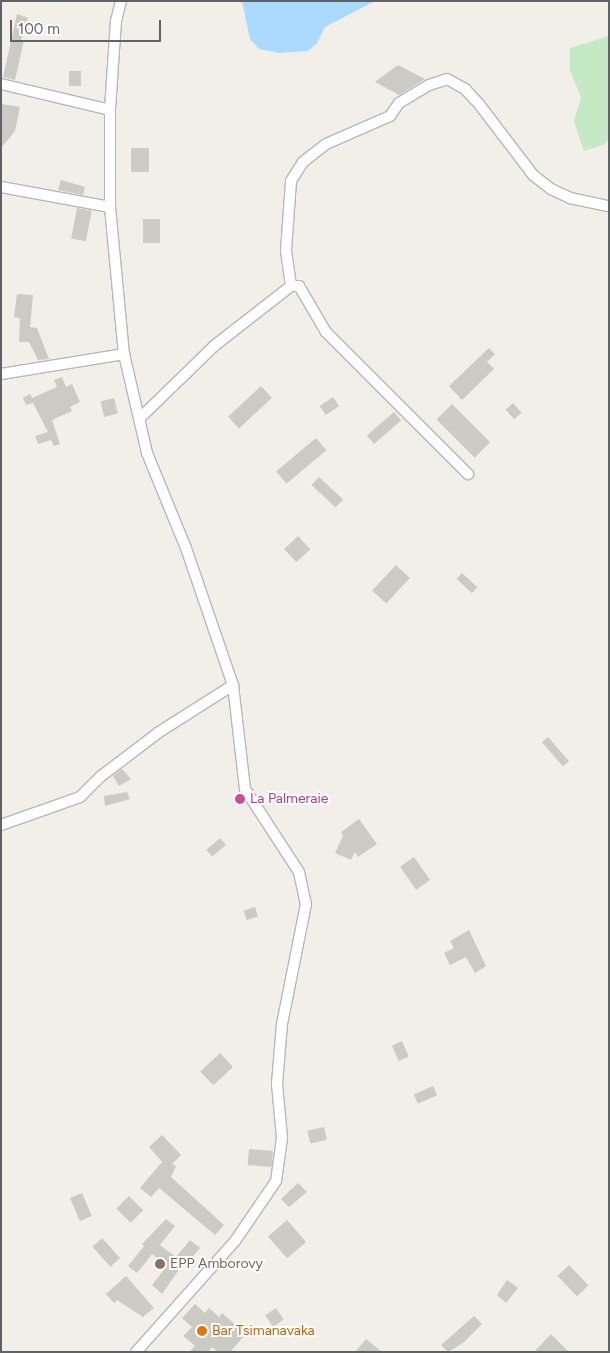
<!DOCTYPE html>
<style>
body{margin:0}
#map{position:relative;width:610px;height:1353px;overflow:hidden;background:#f1efe8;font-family:Figtree,sans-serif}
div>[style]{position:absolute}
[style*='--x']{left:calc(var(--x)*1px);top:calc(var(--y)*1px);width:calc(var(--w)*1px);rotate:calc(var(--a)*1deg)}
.green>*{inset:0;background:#c5e8c5}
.water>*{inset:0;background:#aadaff}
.building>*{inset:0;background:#cccac5;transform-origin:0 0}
.roads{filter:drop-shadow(1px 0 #b5b8bc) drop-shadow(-1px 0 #b5b8bc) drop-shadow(0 1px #b5b8bc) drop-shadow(0 -1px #b5b8bc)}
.minor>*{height:10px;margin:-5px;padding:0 5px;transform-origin:5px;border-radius:5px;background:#fff}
.dots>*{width:14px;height:14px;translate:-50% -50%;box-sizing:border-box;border:2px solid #fff;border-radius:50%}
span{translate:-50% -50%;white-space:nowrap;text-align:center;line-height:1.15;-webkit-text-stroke:4px #fff;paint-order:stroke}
.hotel-label{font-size:14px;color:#b23c85}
.left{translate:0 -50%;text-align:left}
.education-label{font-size:14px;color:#785e54}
.food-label{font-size:14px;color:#c56008}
.frame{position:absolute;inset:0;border:2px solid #5f6368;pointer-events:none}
.scale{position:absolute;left:10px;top:20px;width:151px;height:22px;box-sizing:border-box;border:2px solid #5f6368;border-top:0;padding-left:6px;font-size:15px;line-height:18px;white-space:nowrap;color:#5f6368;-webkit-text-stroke:4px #fff;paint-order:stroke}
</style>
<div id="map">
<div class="green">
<div style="clip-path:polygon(609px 36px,609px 138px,605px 144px,584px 151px,574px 121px,581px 98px,570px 70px,570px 48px)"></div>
</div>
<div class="water">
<div style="clip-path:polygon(242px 1px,375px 1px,325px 27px,317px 43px,308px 51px,279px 53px,259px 49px,250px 39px)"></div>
</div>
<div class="building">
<div style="clip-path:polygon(17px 14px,28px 18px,21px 40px,24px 40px,15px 80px,3px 77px)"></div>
<div style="clip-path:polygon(398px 65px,425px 79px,399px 95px,375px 82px)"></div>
<div style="left:69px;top:71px;width:12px;height:15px"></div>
<div style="clip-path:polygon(1px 104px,20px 107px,15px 131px,1px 148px)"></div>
<div style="left:131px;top:148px;width:18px;height:24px"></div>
<div style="clip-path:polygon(61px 180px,85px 187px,83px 195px,58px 190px)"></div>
<div style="left:77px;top:208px;width:15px;height:31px;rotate:11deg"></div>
<div style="left:143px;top:219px;width:17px;height:24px"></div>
<div style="clip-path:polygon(17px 294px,33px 295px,30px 327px,37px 328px,49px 359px,38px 360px,29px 342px,19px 342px,20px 318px,14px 317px)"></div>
<div style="clip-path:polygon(489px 348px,495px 354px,487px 362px,494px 369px,462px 400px,449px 386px)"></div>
<div style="clip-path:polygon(62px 377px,66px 387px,72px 384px,80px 402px,70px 407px,72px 411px,52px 420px,60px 444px,54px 446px,51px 440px,38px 444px,35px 436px,48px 432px,33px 403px,26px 405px,23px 398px,30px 394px,32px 398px,57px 387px,54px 380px)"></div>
<div style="left:261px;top:386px;width:16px;height:45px;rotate:47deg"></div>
<div style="left:333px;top:397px;width:11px;height:16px;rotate:56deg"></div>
<div style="left:114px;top:398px;width:16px;height:14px;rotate:76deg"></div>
<div style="left:513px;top:403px;width:13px;height:10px;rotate:48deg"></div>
<div style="left:452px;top:404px;width:54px;height:22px;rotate:45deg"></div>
<div style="left:394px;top:412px;width:11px;height:36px;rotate:49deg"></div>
<div style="left:316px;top:438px;width:16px;height:52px;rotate:50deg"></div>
<div style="left:319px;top:477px;width:33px;height:11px;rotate:43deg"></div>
<div style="left:298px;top:536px;width:18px;height:19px;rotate:47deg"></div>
<div style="left:396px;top:565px;width:19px;height:35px;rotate:43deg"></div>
<div style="left:462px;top:573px;width:21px;height:8px;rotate:43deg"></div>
<div style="left:548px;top:737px;width:32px;height:8px;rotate:49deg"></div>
<div style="clip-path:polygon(122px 769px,131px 779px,119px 786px,113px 776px)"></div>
<div style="clip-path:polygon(127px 792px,130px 799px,105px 806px,104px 796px)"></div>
<div style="clip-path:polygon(359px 819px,377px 844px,358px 857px,355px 852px,351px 860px,335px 853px,343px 836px,341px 832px)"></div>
<div style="left:220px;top:838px;width:9px;height:18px;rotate:49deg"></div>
<div style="left:414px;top:857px;width:28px;height:17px;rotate:55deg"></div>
<div style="left:255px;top:907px;width:10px;height:12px;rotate:73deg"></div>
<div style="clip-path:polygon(469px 930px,486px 966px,475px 973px,466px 957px,450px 965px,444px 953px,454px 948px,450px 941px)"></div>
<div style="left:402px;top:1041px;width:17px;height:11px;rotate:66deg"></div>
<div style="left:220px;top:1053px;width:19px;height:27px;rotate:47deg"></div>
<div style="left:433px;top:1086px;width:10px;height:21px;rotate:66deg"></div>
<div style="left:324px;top:1127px;width:13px;height:17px;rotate:77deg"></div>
<div style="clip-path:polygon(162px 1135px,181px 1155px,172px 1164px,176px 1166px,171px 1177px,224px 1225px,215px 1235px,159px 1188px,151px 1197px,140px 1188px,162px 1162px,149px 1147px)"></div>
<div style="left:249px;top:1149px;width:24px;height:16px;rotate:5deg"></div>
<div style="clip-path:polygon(298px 1183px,307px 1192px,289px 1207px,281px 1199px)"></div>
<div style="left:82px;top:1193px;width:25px;height:13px;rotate:67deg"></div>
<div style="left:129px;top:1196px;width:20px;height:18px;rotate:45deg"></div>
<div style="clip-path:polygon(166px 1219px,175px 1226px,160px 1245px,176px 1257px,190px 1240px,200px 1248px,185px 1266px,183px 1264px,162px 1294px,152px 1285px,167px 1266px,152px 1254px,137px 1273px,128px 1266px,144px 1246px,142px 1244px)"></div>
<div style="left:287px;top:1220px;width:29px;height:25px;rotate:49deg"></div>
<div style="left:102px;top:1238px;width:27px;height:13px;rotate:48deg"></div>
<div style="left:569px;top:1265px;width:28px;height:16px;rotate:46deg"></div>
<div style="clip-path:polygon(126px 1276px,154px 1308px,143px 1317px,117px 1300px,114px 1303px,106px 1294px)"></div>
<div style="clip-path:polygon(507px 1280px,518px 1288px,506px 1303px,497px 1295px)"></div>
<div style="clip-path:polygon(195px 1304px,205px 1313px,209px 1308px,219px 1317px,222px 1313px,246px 1334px,230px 1352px,218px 1352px,212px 1347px,208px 1352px,189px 1352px,195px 1346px,183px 1336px,192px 1327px,182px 1318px)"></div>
<div style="left:276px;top:1308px;width:14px;height:13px;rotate:56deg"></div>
<div style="clip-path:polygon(474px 1316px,482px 1324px,463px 1343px,448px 1352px,441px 1345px)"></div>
<div style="clip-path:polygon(551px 1334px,569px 1352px,534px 1352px)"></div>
<div style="clip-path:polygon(366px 1339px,382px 1352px,355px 1352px)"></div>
</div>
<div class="roads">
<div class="minor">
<div style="--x:121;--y:1;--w:21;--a:104"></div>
<div style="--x:116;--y:21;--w:89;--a:93.9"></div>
<div style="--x:110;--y:110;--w:97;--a:90"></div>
<div style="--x:110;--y:207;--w:148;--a:84.6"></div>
<div style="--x:124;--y:354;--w:102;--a:76.9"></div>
<div style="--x:147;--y:453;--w:103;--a:67.7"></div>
<div style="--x:186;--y:548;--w:145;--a:71.1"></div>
<div style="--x:233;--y:685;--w:105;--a:83.4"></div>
<div style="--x:245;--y:789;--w:99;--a:57"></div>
<div style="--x:299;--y:872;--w:33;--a:78"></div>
<div style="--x:306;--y:904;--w:122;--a:101.3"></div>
<div style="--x:282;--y:1024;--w:60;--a:94.8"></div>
<div style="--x:277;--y:1084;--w:54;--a:84.7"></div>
<div style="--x:282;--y:1138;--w:43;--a:97.9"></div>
<div style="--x:276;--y:1181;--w:73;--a:124.3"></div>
<div style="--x:235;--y:1241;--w:149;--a:131.7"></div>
<div style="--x:1;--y:84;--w:112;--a:13.4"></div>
<div style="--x:1;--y:187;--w:111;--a:10.4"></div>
<div style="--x:291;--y:286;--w:35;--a:-98"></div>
<div style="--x:286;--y:251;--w:70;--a:-85.9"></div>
<div style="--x:291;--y:181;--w:22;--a:-58"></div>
<div style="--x:303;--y:162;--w:29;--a:-38"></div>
<div style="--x:326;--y:144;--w:70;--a:-23.6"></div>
<div style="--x:390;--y:116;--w:16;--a:-55"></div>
<div style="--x:399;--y:103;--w:35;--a:-31"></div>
<div style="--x:429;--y:85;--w:19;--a:-18"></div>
<div style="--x:447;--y:79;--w:21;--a:29"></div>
<div style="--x:465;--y:89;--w:21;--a:47"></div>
<div style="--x:479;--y:104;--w:89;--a:52.7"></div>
<div style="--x:533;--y:175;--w:23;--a:38"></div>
<div style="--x:551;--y:189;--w:21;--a:25"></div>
<div style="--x:570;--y:198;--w:40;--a:12"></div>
<div style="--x:1;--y:374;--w:125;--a:-9.2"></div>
<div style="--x:139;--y:419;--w:105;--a:-44.2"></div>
<div style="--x:214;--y:346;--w:98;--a:-37.9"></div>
<div style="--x:291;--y:286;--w:8;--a:0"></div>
<div style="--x:299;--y:286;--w:53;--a:59.6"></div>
<div style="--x:326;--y:332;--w:201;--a:45"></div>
<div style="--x:1;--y:825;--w:84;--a:-19.5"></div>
<div style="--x:80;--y:797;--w:28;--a:-45"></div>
<div style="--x:100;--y:777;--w:74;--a:-37.3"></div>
<div style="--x:159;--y:732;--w:88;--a:-32.4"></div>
</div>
</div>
<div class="dots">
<div style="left:240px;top:799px;background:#d1479c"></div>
<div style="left:160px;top:1264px;background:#8d6e63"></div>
<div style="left:202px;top:1331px;background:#e8710a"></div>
</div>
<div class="hotel-label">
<span class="left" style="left:250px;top:799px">La Palmeraie</span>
</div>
<div class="education-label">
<span class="left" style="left:170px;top:1264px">EPP Amborovy</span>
</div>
<div class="food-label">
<span class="left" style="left:212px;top:1331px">Bar Tsimanavaka</span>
</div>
<div class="frame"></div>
<div class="scale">100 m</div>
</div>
